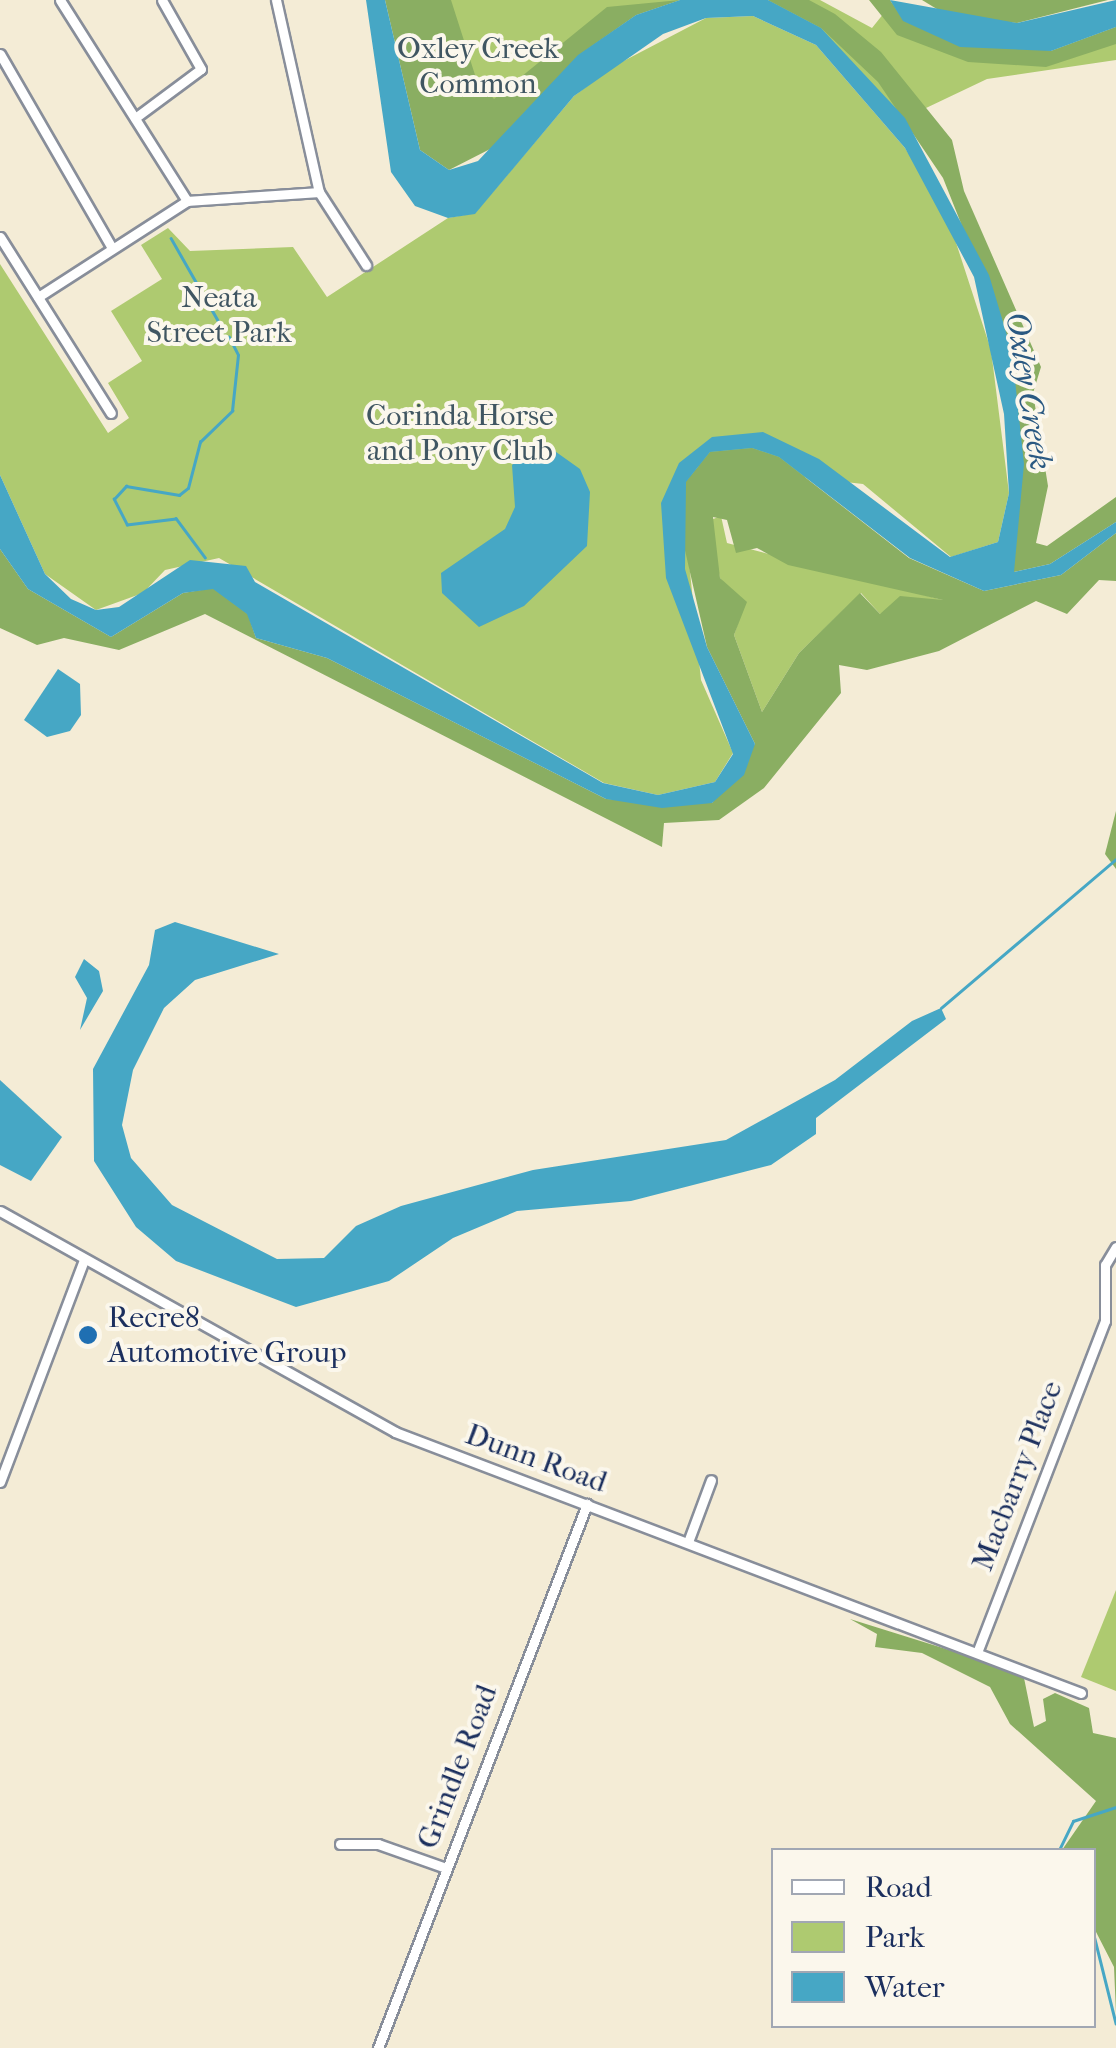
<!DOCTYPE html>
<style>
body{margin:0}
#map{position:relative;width:1116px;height:2048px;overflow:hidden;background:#f4ecd6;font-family:"IM FELL French Canon",serif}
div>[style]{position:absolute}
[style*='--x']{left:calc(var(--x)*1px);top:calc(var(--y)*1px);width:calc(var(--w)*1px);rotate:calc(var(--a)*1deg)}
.green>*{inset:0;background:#aeca70}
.forest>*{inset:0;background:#8aae62}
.water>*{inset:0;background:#46a7c5}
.stream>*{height:2.5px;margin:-1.25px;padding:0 1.25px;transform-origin:1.25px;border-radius:1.25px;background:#46a7c5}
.roads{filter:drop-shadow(2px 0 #888e9a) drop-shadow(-2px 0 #888e9a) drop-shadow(0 2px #888e9a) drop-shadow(0 -2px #888e9a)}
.minor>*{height:9px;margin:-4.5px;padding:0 4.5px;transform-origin:4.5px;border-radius:4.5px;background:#fff}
.dots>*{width:28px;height:28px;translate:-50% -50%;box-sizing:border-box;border:5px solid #fbf7ec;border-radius:50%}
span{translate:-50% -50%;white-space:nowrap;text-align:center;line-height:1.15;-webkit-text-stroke:8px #fbf7ec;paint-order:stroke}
.park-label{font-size:30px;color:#405662}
.poi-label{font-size:30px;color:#1b2f5e}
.left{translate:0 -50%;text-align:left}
.street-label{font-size:30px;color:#1b2f5e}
.water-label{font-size:32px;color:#2a5982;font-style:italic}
.legend{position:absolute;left:771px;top:1848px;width:325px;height:180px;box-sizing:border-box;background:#fbf7ec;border:2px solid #a1a7b3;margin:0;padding:12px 18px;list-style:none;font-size:30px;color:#1b2f5e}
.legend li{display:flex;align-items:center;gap:20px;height:50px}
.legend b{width:50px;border:2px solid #a1a7b3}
</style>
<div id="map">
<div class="green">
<div style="clip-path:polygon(395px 0,680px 0,636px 15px,579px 55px,496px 146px)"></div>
<div style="clip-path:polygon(768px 0,820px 0,872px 28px,892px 3px,1051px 51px,1116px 27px,1116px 60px,987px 79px,905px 118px)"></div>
<div style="clip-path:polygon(753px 16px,816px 45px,905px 148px,946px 212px,991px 350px,1009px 493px,998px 542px,951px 557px,863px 484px,679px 463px,701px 680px,733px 753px,715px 782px,658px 795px,604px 783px,219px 558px,165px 570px,143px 593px,96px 610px,45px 574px,0 475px,0 264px,108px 433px,129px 418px,108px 383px,142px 361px,111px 311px,162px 279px,141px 245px,168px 228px,190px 251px,293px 247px,327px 297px,448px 218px,475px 213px,574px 96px,614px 66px,706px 18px)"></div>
<div style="clip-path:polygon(721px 516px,727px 543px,943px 600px,880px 614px,861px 593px,799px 653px,762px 712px,734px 635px,743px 608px,720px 578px,708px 521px)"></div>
<div style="clip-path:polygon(1116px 1590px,1116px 1691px,1081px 1677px)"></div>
</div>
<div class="forest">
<div style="clip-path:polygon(385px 0,451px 0,476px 78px,494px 99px,607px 7px,680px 0,636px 15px,579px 55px,496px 146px,449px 170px,420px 150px)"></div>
<div style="clip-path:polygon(768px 0,809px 0,835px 14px,881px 52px,952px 140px,964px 191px,1041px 367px,1033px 393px,1048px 486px,1036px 543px,1047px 546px,1116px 497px,1116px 522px,1050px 564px,1014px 572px,1012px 352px,943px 178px,878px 82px,821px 28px)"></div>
<div style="clip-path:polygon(869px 0,890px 0,904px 21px,1051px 51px,1116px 27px,1116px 44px,1046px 67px,968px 62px,897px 35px)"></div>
<div style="clip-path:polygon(922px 0,1108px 0,1017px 23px,950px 17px)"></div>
<div style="clip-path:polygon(evenodd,752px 448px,779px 457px,909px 558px,984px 591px,1061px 575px,1116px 533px,1116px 581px,1099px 580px,1067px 614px,1036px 601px,939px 651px,867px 670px,839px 665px,841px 693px,764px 788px,719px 820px,664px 823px,662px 847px,205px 614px,119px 650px,64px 638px,37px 645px,0 628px,0 549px,28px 589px,111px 637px,183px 593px,213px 588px,248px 614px,256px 638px,327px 658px,606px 799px,712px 803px,755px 744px,707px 647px,679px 524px,686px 481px,710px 452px,752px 448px,713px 517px,727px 520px,736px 553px,757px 548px,788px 565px,943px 600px,900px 596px,880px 614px,860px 593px,799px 653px,762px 712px,734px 635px,747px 602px,720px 578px,713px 517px)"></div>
<div style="clip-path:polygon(1116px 811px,1116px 869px,1105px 854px)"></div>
<div style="clip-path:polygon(850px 1619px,1023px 1673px,1034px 1727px,1046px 1721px,1043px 1699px,1055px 1693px,1089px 1708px,1093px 1733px,1116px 1738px,1116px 2013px,1114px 1967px,1094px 1928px,1094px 1850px,1062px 1850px,1096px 1801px,1010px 1724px,990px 1687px,922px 1653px,875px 1647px,877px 1634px)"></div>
</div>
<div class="water">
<div style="clip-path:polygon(366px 0,385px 0,420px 150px,449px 170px,478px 161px,578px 55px,636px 15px,680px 0,768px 0,821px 28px,905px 118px,989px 275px,1012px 352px,1024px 464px,1014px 572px,1050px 564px,1116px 522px,1116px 533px,1061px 575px,984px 591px,910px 558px,779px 457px,752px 448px,710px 452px,686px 482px,685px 569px,707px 647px,755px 744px,744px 775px,712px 803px,662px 808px,606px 799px,327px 658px,256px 638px,247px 614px,213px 589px,183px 593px,111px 637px,28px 589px,0 549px,0 475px,45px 574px,71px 599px,96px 610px,119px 607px,190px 560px,246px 566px,255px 582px,603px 783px,658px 795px,715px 782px,733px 754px,666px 578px,661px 503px,679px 463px,712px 437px,763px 432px,819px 459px,950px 557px,998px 542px,1009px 493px,1004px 414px,974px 277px,905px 148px,816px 45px,753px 16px,706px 18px,663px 34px,574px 96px,475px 214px,448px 218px,415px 206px,391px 172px)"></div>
<div style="clip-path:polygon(890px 0,1017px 23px,1116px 0,1116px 27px,1051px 51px,960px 47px,903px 21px)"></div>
<div style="clip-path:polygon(542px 442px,580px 469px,590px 492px,587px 546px,524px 606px,479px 627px,442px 593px,441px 573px,505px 529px,515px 507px,512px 465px)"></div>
<div style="clip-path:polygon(58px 669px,80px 684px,81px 715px,70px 731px,47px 737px,24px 720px)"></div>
<div style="clip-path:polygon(175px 922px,279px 954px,195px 980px,164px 1008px,133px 1070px,122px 1125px,131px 1158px,172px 1205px,277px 1259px,324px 1258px,356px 1226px,401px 1206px,533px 1170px,726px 1140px,835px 1080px,912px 1021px,941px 1008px,946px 1019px,816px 1118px,816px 1134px,771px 1165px,631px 1201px,517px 1211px,453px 1238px,389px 1281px,296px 1307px,176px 1261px,136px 1227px,94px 1161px,93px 1069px,149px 965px,155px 930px)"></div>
<div style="clip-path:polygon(84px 959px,99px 971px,103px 991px,80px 1030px,87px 998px,75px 977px)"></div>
<div style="clip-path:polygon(0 1080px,62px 1137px,31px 1181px,0 1165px)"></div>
</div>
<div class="stream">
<div style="--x:171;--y:238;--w:107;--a:60.3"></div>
<div style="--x:205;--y:558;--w:49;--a:-126.6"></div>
<div style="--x:176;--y:519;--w:49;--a:173"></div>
<div style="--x:127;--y:525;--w:29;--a:-117"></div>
<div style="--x:114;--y:499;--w:18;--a:-47"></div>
<div style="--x:126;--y:486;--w:54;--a:9.6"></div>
<div style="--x:179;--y:495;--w:11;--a:-38"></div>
<div style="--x:188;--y:488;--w:48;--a:-75.4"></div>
<div style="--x:200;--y:442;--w:45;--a:-44.1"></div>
<div style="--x:232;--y:411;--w:56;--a:-83.9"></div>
<div style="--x:238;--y:355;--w:20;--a:-117"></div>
<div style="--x:941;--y:1008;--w:230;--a:-40.4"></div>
<div style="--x:1059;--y:1850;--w:32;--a:-64"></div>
<div style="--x:1073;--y:1821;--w:45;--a:-18"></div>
<div style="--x:1094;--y:1935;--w:91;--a:76"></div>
</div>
<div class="roads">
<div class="minor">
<div style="--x:60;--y:0;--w:238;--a:57.7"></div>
<div style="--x:276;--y:0;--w:197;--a:77.4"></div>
<div style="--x:319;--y:192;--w:87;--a:57.2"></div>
<div style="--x:0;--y:54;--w:224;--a:60"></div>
<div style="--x:135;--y:118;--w:82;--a:-36.6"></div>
<div style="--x:201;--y:69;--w:79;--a:-119.5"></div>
<div style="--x:0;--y:237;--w:208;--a:57.8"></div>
<div style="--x:38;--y:297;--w:177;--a:-32.8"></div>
<div style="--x:187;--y:201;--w:132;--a:-3.9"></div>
<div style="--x:0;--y:1211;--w:453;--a:29.2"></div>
<div style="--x:395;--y:1432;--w:734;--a:20.83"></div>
<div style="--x:0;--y:1482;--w:237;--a:-69.3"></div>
<div style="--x:688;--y:1542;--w:66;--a:-69.6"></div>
<div style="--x:978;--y:1650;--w:353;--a:-68.9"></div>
<div style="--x:1105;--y:1321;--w:56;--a:-90"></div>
<div style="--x:1105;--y:1265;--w:21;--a:-59"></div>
<div style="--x:340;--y:1844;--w:38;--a:0"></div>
<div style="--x:378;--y:1844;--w:72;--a:19.4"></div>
<div style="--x:378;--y:2048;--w:583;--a:-68.98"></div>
</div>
</div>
<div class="dots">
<div style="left:88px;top:1335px;background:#1f6fb2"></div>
</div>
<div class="park-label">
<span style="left:478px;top:66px">Oxley Creek<br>Common</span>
<span style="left:219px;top:315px">Neata<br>Street Park</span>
<span style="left:460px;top:433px">Corinda Horse<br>and Pony Club</span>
</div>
<div class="poi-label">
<span class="left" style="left:108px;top:1335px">Recre8<br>Automotive Group</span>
</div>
<div class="street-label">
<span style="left:536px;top:1459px;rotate:20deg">Dunn Road</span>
<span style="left:1018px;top:1476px;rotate:-69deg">Macbarry Place</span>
<span style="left:458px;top:1767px;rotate:-69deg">Grindle Road</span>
</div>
<div class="water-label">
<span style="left:1028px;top:391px;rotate:81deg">Oxley Creek</span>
</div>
<ul class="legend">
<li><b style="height:12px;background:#fff"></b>Road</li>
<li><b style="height:28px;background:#aeca70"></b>Park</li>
<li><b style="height:28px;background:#46a7c5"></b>Water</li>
</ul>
</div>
